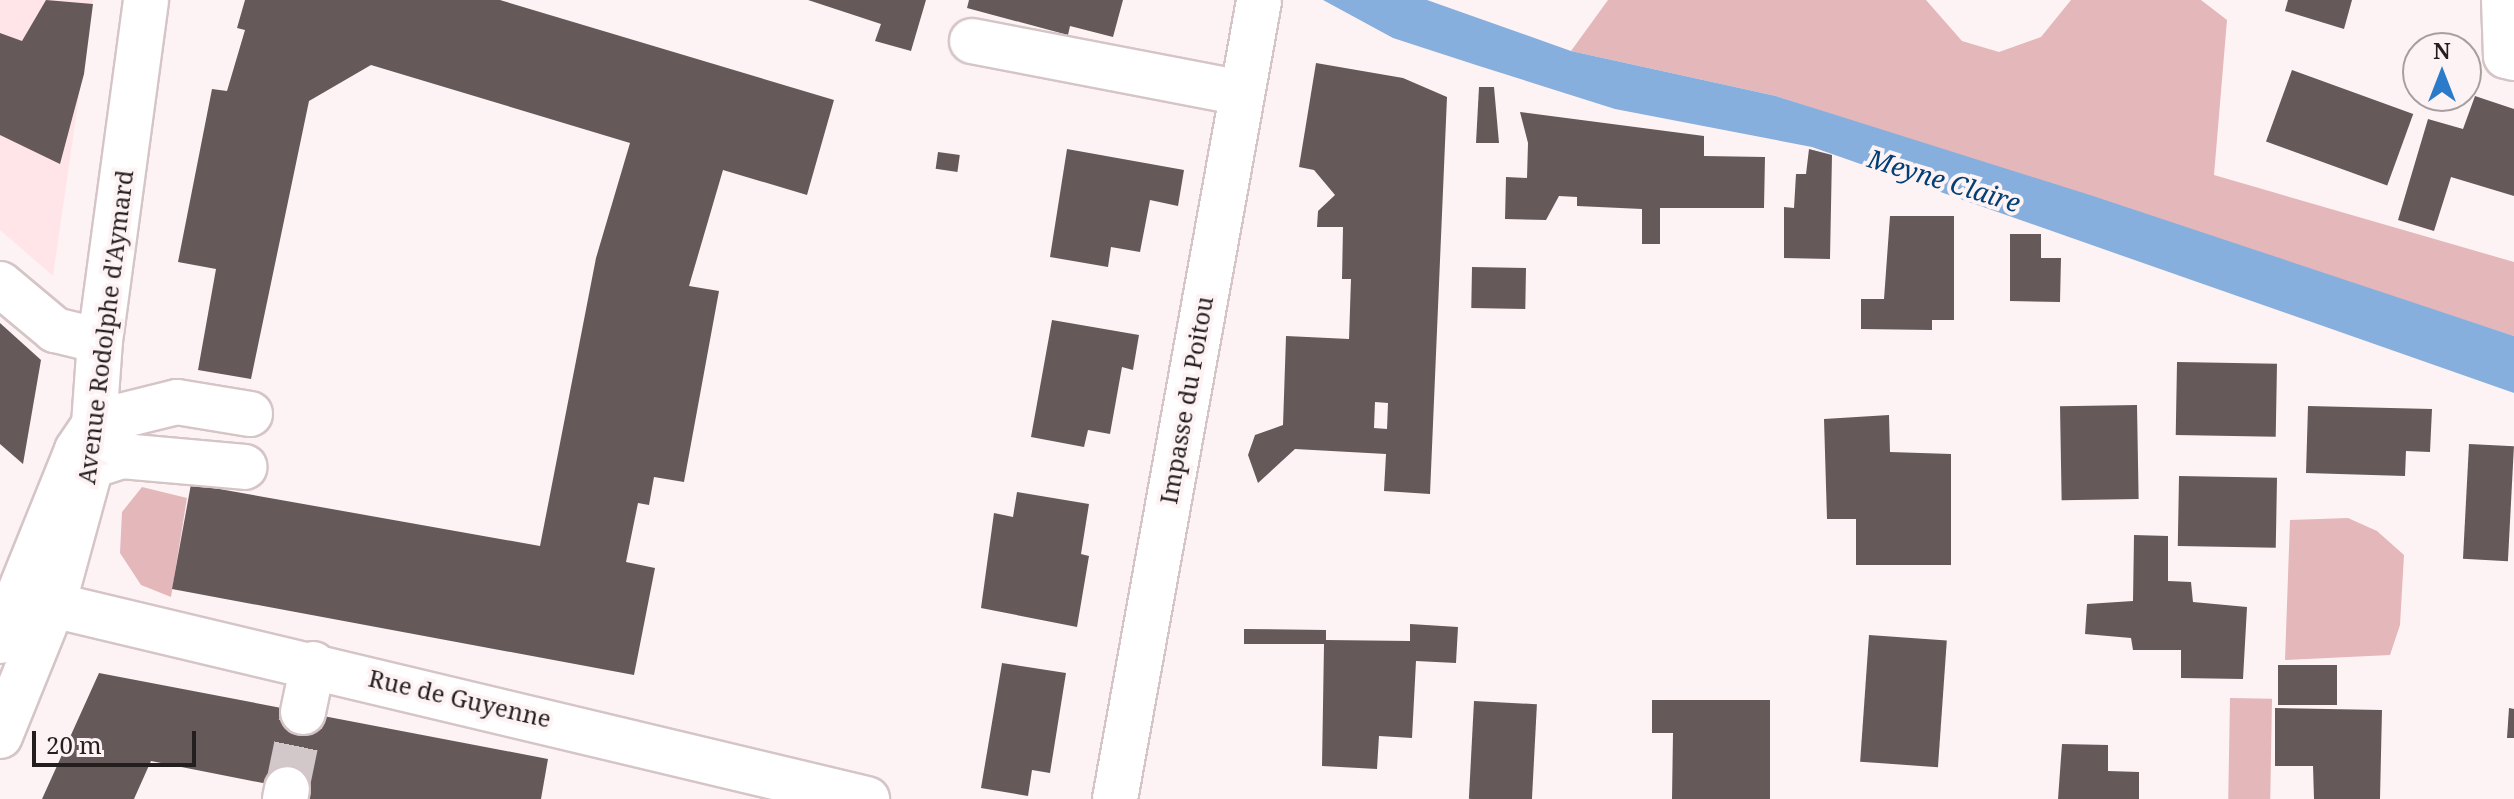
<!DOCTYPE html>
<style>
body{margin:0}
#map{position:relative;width:2514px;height:799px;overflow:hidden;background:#fef3f4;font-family:"Noto Serif",serif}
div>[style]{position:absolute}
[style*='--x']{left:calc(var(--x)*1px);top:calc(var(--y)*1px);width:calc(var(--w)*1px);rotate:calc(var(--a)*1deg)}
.built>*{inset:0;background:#ffe5e7}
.green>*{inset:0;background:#e4b7ba;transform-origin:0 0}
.water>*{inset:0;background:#87afdd}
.building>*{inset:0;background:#66595a;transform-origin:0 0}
.minor-tunnel>*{height:44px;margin-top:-22px;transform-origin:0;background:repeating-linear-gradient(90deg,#d2c8c9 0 44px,transparent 0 66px)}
.roads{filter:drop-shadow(2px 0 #d5c5c6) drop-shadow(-2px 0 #d5c5c6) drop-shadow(0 2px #d5c5c6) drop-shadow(0 -2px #d5c5c6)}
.minor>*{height:44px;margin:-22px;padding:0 22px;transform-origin:22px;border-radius:22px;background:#fff}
span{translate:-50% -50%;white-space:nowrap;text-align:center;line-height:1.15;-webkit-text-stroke:8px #fef3f4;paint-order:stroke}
.street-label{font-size:24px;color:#241e1e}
.water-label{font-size:26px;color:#013f76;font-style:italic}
.north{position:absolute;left:2402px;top:32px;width:80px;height:80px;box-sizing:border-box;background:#fef3f4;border:2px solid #a79e9e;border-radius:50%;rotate:0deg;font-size:22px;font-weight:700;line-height:32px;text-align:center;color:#241e1e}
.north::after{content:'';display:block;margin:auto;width:28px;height:36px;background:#2c7bca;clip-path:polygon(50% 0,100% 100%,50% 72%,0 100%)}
.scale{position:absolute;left:32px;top:731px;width:164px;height:36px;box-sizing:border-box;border:4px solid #241e1e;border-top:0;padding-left:10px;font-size:24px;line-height:28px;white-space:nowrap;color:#241e1e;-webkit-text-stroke:6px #fef3f4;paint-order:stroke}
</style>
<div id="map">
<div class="built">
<div style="clip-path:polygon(0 0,93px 0,53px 276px,0 230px)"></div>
</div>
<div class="green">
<div style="clip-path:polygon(1608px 0,1926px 0,1962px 41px,1999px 52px,2041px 37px,2071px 0,2201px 0,2227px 20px,2214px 175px,2514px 262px,2514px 336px,1776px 96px,1571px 51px)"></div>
<div style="clip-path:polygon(142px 487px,187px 498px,171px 597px,141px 585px,120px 553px,122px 512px)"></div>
<div style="clip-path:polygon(2348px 518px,2377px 531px,2404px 555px,2400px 625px,2390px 655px,2285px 660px,2290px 520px)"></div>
<div style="left:2230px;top:698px;width:42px;height:101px;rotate:1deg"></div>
</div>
<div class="water">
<div style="clip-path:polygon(1323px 0,1427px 0,1571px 51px,1776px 96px,2093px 196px,2514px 336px,2514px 393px,1812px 147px,1615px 109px,1476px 65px,1393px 38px)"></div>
</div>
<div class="building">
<div style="clip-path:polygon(46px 0,93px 4px,84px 74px,60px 164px,0 135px,0 33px,22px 41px)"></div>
<div style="clip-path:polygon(245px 0,500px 0,834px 100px,807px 195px,723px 170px,689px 286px,719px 291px,684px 482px,654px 477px,649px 505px,638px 503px,626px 562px,655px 568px,634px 675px,172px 589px,191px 484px,540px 546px,596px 258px,630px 143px,371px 65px,309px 101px,251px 379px,198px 370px,216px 269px,178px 262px,212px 89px,227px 91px,245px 30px,237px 28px)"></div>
<div style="clip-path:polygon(808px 0,926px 0,911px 51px,875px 41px,881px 24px)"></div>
<div style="clip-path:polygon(969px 0,1123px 0,1113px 37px,1070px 26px,1068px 35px,967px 8px)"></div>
<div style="clip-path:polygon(2288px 0,2352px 0,2344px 29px,2285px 11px)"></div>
<div style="clip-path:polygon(evenodd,1316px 63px,1403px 78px,1447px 97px,1430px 494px,1384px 491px,1386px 454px,1295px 449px,1258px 483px,1248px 455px,1255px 435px,1283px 425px,1286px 336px,1349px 339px,1351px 279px,1342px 279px,1343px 227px,1317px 227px,1318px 211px,1335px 195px,1314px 170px,1299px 167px,1316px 63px,1375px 402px,1388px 403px,1387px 429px,1374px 428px,1375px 402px)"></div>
<div style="left:2292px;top:70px;width:129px;height:76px;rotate:20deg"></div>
<div style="clip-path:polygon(1479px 87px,1494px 87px,1499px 143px,1476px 143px)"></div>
<div style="clip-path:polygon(2475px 96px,2514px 109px,2514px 196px,2451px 177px,2434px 231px,2398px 220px,2428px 119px,2463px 129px)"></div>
<div style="clip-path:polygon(1520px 112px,1704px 136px,1704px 156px,1765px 157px,1764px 208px,1660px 208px,1660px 244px,1642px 244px,1642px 209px,1577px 206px,1577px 197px,1559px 196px,1546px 220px,1505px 219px,1506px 177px,1527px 178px,1528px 143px)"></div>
<div style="clip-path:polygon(1067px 149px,1184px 170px,1178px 206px,1150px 200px,1140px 252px,1111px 247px,1108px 267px,1050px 257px)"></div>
<div style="clip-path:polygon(1809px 149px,1832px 155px,1830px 259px,1784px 258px,1784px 207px,1794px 208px,1796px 174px,1806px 174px)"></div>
<div style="left:938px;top:152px;width:22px;height:17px;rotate:8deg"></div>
<div style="clip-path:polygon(1890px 216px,1954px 216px,1954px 320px,1932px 320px,1932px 330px,1861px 329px,1861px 299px,1884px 299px)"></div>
<div style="clip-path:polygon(2010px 234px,2041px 234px,2041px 258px,2061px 258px,2060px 302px,2010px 301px)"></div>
<div style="left:1472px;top:267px;width:54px;height:41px;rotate:1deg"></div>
<div style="clip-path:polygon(1052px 320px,1139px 335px,1133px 370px,1122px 367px,1110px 434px,1088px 430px,1084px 447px,1031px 437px)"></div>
<div style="clip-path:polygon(0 323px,41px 360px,23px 464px,0 444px)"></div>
<div style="left:2177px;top:362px;width:100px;height:73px;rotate:1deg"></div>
<div style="left:2137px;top:405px;width:94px;height:77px;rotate:89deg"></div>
<div style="clip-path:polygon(2308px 406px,2432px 409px,2430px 452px,2406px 451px,2405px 476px,2306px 473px)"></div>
<div style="clip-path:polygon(1889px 415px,1890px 452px,1951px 454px,1951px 565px,1856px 565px,1856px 519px,1827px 519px,1824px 419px)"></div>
<div style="left:2469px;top:444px;width:45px;height:115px;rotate:3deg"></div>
<div style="left:2179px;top:476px;width:98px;height:70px;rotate:1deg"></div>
<div style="clip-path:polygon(1017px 492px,1089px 504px,1081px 554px,1089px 556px,1077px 627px,981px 608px,994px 513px,1013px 517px)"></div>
<div style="clip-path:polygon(2134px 535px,2168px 536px,2168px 581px,2191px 582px,2193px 602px,2247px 607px,2243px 679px,2181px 678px,2181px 650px,2133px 650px,2131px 638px,2085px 634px,2087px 604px,2133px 601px)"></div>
<div style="clip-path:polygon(1410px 624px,1458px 627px,1456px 663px,1416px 661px,1412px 738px,1379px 736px,1377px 769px,1322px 766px,1324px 644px,1244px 644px,1244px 629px,1326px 630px,1326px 640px,1410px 641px)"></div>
<div style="left:1869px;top:635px;width:78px;height:127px;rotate:4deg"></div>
<div style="clip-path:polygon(1002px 663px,1066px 673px,1050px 773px,1032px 770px,1028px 796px,981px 788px)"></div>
<div style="left:2278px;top:665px;width:59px;height:40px"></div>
<div style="clip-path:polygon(99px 673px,548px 759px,541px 799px,306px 799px,308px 792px,151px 761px,134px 799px,42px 799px)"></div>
<div style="clip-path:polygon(1652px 700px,1770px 700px,1770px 799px,1672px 799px,1673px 733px,1652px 733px)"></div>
<div style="left:1474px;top:701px;width:63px;height:98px;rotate:3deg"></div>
<div style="clip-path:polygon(2275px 708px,2382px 710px,2380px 799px,2314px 799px,2313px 766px,2275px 766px)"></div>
<div style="clip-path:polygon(2509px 708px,2514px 709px,2514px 738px,2507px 738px)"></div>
<div style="clip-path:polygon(2062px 744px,2108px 745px,2108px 771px,2139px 772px,2139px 799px,2058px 799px)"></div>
</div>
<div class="minor-tunnel">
<div style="--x:287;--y:789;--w:79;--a:-78.3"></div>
</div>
<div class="roads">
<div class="minor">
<div style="--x:2504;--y:0;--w:56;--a:88"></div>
<div style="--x:2506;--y:56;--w:8;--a:14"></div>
<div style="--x:972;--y:41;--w:275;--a:10.9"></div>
<div style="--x:0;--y:284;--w:72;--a:39.9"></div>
<div style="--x:55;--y:330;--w:46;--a:13.7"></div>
<div style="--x:72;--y:484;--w:26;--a:-43"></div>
<div style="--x:91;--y:466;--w:33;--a:-18"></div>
<div style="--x:122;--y:456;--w:123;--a:5.1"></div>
<div style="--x:53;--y:605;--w:837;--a:13.41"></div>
<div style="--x:0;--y:641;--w:206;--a:-68"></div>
<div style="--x:77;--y:450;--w:34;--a:-56"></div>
<div style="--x:96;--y:422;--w:83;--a:-13.9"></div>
<div style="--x:177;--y:402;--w:74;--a:9.3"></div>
<div style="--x:303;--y:712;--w:49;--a:-78.2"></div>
<div style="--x:0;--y:736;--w:141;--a:-68"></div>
<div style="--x:53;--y:605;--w:144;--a:-74.7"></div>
<div style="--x:91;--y:466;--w:125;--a:-85.9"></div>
<div style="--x:100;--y:341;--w:344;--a:-82.3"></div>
<div style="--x:285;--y:799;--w:10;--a:-79"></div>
<div style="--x:1115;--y:799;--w:811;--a:-79.77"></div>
</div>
</div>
<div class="street-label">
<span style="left:105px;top:327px;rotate:-83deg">Avenue Rodolphe d'Aymard</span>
<span style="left:1186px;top:400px;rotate:-80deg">Impasse du Poitou</span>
<span style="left:460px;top:698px;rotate:13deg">Rue de Guyenne</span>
</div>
<div class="water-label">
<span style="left:1944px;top:181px;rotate:17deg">Meyne Claire</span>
</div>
<div class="north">N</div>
<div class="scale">20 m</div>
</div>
